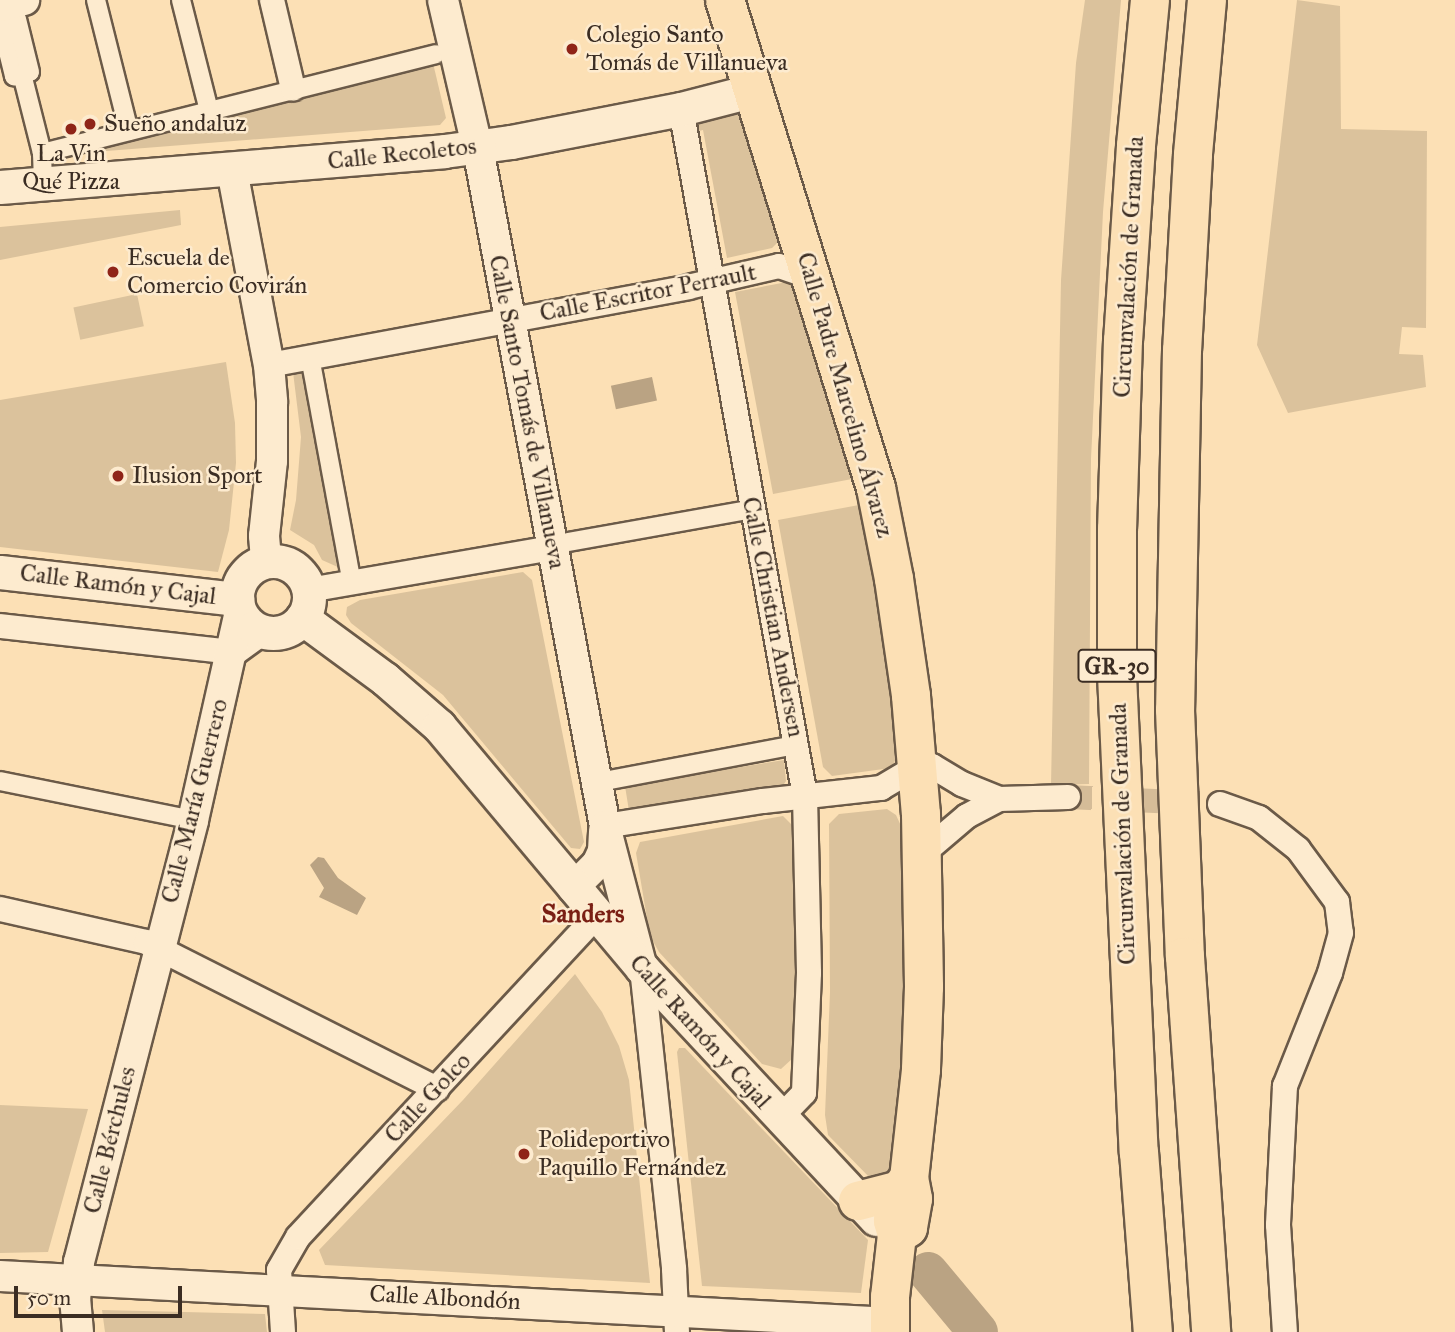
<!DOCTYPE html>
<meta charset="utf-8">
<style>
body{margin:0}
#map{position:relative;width:1455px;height:1332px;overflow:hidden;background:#fce0b5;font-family:"IM FELL Great Primer",serif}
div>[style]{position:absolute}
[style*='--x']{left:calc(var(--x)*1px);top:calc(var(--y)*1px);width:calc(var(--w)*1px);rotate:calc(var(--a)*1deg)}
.green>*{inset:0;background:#dbc29c;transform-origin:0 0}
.water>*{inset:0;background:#baa383;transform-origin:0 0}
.river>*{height:40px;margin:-20px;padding:0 20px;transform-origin:20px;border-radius:20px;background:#baa383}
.minor-tunnel>*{height:24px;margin-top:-12px;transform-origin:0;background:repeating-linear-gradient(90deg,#d5bc98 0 24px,transparent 0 36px)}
.roads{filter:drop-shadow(2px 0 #6b5a48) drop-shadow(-2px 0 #6b5a48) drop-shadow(0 2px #6b5a48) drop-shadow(0 -2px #6b5a48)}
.pedestrian>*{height:18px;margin:-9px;padding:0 9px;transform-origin:9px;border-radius:9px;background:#fdebcf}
.minor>*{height:24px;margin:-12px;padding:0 12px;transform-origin:12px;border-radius:12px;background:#fdebcf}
.tertiary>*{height:30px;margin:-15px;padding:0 15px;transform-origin:15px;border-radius:15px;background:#fdebcf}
.secondary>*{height:33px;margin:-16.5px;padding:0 16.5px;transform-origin:16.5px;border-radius:16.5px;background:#fdebcf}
.secondary>.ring{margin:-16.5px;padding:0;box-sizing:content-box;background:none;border:33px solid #fdebcf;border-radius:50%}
.primary>*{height:38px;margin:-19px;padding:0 19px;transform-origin:19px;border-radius:19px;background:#fce0b5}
.motorway>*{height:38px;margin:-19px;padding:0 19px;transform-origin:19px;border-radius:19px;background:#fce0b5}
.dots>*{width:19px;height:19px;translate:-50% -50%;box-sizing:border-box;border:4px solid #fdebcf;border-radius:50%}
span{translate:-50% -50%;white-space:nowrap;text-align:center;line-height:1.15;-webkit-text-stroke:5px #fdebcf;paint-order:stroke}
.shield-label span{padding:2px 5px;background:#fdebcf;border:2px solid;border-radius:5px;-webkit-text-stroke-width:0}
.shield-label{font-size:23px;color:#3b2d23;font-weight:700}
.poi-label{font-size:24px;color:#3b2d23}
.left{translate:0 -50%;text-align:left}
.street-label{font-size:24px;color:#3b2d23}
.neighbourhood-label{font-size:26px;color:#7a1f14;font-weight:700}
.scale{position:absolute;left:14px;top:1286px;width:168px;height:32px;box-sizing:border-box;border:4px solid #3b2d23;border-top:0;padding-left:9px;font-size:21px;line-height:24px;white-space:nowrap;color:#3b2d23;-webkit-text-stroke:5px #fdebcf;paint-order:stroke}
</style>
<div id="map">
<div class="green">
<div style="clip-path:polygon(1085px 0,1121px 0,1103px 212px,1091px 459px,1089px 784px,1051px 785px,1061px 280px,1076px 63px)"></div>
<div style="clip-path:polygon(1297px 0,1340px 6px,1341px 129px,1427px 131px,1426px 328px,1402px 327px,1399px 354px,1423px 355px,1426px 387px,1288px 413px,1257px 345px)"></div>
<div style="clip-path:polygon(433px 63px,446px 118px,440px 125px,68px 154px)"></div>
<div style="clip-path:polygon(741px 105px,782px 231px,779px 241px,772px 248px,727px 258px,703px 130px,695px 132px,694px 124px,701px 116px)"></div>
<div style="clip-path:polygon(180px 210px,181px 225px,0 260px,0 227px)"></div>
<div style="clip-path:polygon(787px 282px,804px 298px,852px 479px,773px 494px,735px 292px)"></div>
<div style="left:137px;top:294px;width:33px;height:65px;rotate:78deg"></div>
<div style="clip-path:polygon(226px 362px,235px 423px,236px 463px,229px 530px,218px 572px,0 547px,0 400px)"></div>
<div style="clip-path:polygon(303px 370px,340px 568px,322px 560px,314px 545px,290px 530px,296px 500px,301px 437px,293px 372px)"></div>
<div style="clip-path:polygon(859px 505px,883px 636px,897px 757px,891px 768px,832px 776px,823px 767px,778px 520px)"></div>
<div style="clip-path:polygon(523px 572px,532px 580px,584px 842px,580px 849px,571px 848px,443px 695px,351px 623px,346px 615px,347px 607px,360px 600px)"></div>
<div style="clip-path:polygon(784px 760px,786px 781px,782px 787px,629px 811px,625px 786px)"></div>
<div style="clip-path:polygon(887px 809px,896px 815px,901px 826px,906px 943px,902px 1063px,895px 1163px,884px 1179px,872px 1180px,828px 1135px,825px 1115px,830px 992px,829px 824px,839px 814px)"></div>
<div style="clip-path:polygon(783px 816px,792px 825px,796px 940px,793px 1058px,781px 1069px,762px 1064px,659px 952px,650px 936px,636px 853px,640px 842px)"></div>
<div style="clip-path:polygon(575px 974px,602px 1012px,619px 1046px,629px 1080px,650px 1283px,325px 1265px,319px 1250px,463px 1100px)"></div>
<div style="clip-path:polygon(679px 1048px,685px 1048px,868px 1240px,861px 1293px,702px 1286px,677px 1052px)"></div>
<div style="clip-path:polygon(0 1105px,88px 1109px,48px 1252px,0 1253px)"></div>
<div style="clip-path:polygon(102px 1310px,265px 1314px,267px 1332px,105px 1332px)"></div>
</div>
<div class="water">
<div style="left:652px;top:377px;width:24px;height:42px;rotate:78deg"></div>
<div style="clip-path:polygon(318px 857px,324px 858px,338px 878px,366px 898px,357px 915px,319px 897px,324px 888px,310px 865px)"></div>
</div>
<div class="river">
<div style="--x:928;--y:1272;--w:78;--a:50.2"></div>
</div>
<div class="minor-tunnel">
<div style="--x:1068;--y:797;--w:152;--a:2.6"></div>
</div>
<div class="roads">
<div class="pedestrian">
<div style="--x:96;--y:0;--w:135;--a:75.9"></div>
<div style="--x:181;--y:0;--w:114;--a:75.8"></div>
<div style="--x:1;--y:23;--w:55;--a:76.2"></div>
<div style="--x:14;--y:76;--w:16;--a:-14"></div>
<div style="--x:30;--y:72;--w:55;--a:-103.8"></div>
<div style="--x:22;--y:74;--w:81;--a:75.8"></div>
<div style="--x:42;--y:153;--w:31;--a:88"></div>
<div style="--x:42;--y:153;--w:406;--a:-14.1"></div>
<div style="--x:310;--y:357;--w:230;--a:79.5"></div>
<div style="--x:568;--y:542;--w:182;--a:-10.1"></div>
<div style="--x:610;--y:780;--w:183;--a:-10.7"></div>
<div style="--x:0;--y:781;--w:197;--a:11.4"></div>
</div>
<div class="minor">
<div style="--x:272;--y:0;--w:91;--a:76.7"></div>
<div style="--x:681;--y:109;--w:698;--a:79.77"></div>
<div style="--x:805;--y:796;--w:177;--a:88.7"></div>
<div style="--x:809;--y:973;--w:120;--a:92.4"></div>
<div style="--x:804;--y:1093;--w:36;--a:134"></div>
<div style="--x:269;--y:365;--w:426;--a:-10.5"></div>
<div style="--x:688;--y:287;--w:93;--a:-13"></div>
<div style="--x:779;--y:266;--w:36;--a:19"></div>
<div style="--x:309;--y:590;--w:247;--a:-9.8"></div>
<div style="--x:0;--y:626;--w:232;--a:6.4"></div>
<div style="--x:1220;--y:804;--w:41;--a:19.7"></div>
<div style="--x:1259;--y:818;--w:50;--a:38.5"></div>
<div style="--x:1298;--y:849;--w:66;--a:53.7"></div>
<div style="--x:1337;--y:902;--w:31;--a:83"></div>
<div style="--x:1341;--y:933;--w:41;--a:105.4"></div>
<div style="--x:1330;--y:973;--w:122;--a:111.7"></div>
<div style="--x:1285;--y:1086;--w:139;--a:92.9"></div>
<div style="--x:1278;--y:1225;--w:107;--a:86.3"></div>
<div style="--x:605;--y:826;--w:160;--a:-9"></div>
<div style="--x:763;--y:801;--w:119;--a:-6.3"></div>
<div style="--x:881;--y:788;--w:43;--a:-30.7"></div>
<div style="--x:918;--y:766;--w:14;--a:0"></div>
<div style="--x:932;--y:766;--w:35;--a:31"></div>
<div style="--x:962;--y:784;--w:40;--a:22"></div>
<div style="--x:999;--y:799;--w:69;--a:-1.7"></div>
<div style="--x:921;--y:855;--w:60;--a:-40.3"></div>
<div style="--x:967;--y:816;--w:36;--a:-28"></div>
<div style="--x:0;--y:909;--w:150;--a:12.7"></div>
<div style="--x:146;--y:942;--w:326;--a:26.8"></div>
<div style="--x:642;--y:968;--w:303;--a:83.9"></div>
<div style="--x:674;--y:1269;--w:63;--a:87.3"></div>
<div style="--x:283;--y:1332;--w:62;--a:-93.7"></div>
<div style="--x:279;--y:1270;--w:38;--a:-60"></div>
<div style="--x:298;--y:1237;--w:438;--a:-47.1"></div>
</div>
<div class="tertiary">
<div style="--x:443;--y:0;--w:163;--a:76.9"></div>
<div style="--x:480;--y:159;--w:679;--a:79.39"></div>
<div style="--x:605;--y:826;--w:147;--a:75.4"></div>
<div style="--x:0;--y:6;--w:25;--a:-14"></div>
<div style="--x:232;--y:170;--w:198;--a:79.3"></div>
<div style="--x:269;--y:365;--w:37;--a:85"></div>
<div style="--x:272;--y:402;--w:59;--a:90"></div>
<div style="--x:272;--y:461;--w:75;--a:96.1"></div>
<div style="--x:264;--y:536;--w:25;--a:85"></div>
<div style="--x:231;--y:652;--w:36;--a:-36"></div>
<div style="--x:573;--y:888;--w:34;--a:-45"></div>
<div style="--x:597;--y:864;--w:14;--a:-65"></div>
<div style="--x:603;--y:851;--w:21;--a:-87"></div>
<div style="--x:0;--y:1276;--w:892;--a:3.02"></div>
<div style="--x:78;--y:1332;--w:32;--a:-95"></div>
<div style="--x:75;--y:1300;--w:38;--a:-84"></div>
<div style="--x:79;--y:1262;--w:456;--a:-75.5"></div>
<div style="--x:193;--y:820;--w:213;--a:-77.3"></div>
</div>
<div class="secondary">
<div style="--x:0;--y:187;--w:445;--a:-4.6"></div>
<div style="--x:444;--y:151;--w:68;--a:-7.7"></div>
<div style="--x:511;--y:142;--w:173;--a:-11"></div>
<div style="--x:681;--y:109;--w:76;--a:-14.4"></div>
<div class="ring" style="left:237px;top:561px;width:39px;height:39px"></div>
<div style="--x:0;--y:572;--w:239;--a:6.5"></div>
<div style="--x:302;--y:618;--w:103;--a:36.3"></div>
<div style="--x:385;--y:679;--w:72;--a:41"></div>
<div style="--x:439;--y:726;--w:316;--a:50"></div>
<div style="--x:642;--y:968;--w:343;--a:47"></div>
</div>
<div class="primary">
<div style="--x:725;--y:0;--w:511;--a:72.81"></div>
<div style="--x:876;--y:488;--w:93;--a:78.8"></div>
<div style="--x:894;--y:579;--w:118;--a:81.7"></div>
<div style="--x:911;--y:696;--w:118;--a:85.2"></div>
<div style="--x:921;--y:814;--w:173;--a:89"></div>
<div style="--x:924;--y:987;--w:83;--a:92.1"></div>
<div style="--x:921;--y:1070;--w:109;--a:96.3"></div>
<div style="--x:909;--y:1178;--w:21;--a:79"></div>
<div style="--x:913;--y:1199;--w:29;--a:100"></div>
<div style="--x:908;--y:1228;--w:13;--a:148"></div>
<div style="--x:858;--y:1201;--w:43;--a:-14.7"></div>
<div style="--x:900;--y:1190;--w:15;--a:-53"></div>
<div style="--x:890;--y:1332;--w:35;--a:-90"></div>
<div style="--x:890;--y:1297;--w:62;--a:-83.6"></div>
<div style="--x:897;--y:1235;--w:15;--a:-106"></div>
<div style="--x:893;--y:1221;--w:11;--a:-80"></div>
</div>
<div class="motorway">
<div style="--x:1150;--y:0;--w:147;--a:95.5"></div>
<div style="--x:1136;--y:146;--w:194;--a:93.8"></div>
<div style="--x:1123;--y:340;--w:189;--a:91.8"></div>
<div style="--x:1117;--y:529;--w:146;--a:90"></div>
<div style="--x:1117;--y:675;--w:478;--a:87.4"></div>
<div style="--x:1139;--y:1152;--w:181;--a:85.6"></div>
<div style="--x:1207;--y:0;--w:156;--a:95.2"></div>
<div style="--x:1193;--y:155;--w:195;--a:93.2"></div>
<div style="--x:1182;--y:350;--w:360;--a:91.1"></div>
<div style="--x:1175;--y:710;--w:247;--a:87.7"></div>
<div style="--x:1185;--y:957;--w:376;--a:86"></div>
</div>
</div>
<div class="dots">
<div style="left:572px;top:49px;background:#8f2418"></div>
<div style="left:90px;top:124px;background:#8f2418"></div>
<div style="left:71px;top:129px;background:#8f2418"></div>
<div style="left:113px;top:272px;background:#8f2418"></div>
<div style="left:118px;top:476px;background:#8f2418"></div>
<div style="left:524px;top:1154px;background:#8f2418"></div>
</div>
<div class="shield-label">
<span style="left:1117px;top:666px">GR-30</span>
</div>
<div class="poi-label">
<span class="left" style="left:586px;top:49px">Colegio Santo<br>Tomás de Villanueva</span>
<span class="left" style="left:104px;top:124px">Sueño andaluz</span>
<span style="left:71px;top:168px">La Vin<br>Qué Pizza</span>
<span class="left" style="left:127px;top:272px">Escuela de<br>Comercio Covirán</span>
<span class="left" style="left:132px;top:476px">Ilusion Sport</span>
<span class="left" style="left:538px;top:1154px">Polideportivo<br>Paquillo Fernández</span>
</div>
<div class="street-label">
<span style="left:402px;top:154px;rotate:-6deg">Calle Recoletos</span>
<span style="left:1129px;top:267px;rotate:-87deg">Circunvalación de Granada</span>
<span style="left:648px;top:293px;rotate:-11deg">Calle Escritor Perrault</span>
<span style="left:845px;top:395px;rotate:74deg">Calle Padre Marcelino Álvarez</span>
<span style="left:527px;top:412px;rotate:79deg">Calle Santo Tomás de Villanueva</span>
<span style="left:118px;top:585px;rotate:7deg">Calle Ramón y Cajal</span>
<span style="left:773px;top:617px;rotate:79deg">Calle Christian Andersen</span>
<span style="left:195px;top:801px;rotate:-76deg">Calle María Guerrero</span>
<span style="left:1123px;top:834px;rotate:-92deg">Circunvalación de Granada</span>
<span style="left:700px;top:1032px;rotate:48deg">Calle Ramón y Cajal</span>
<span style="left:428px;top:1098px;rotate:-47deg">Calle Golco</span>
<span style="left:110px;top:1140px;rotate:-76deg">Calle Bérchules</span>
<span style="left:445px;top:1298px;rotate:3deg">Calle Albondón</span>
</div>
<div class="neighbourhood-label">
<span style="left:583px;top:914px">Sanders</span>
</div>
<div class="scale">50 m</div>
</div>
